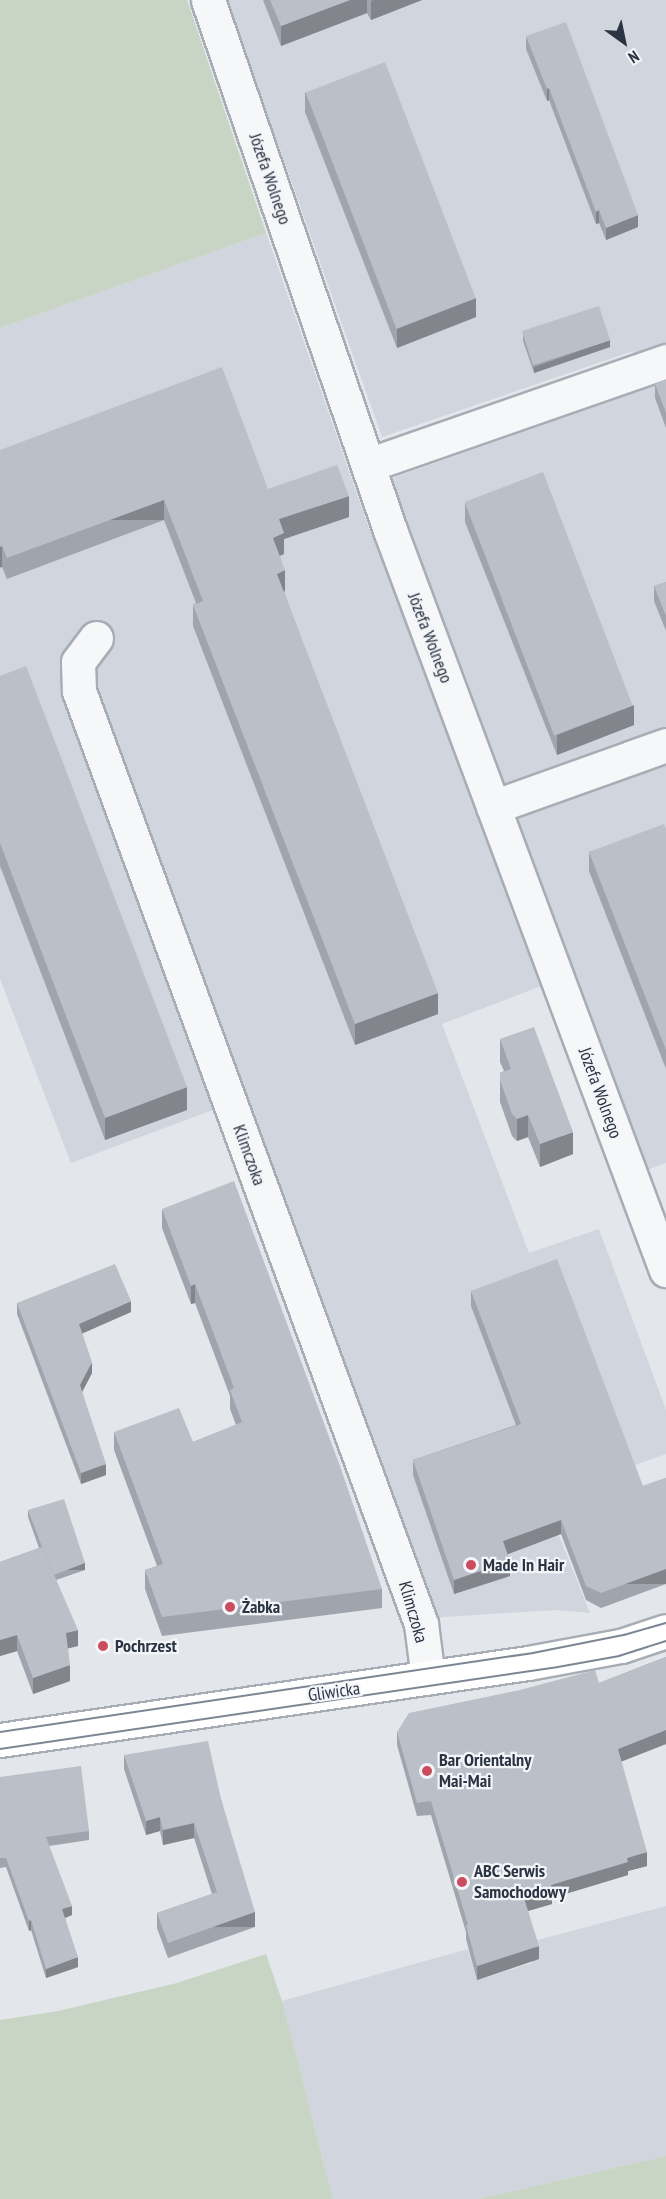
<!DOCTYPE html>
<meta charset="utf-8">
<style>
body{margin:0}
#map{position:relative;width:666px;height:2199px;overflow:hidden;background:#e3e6eb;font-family:"PT Sans Narrow",sans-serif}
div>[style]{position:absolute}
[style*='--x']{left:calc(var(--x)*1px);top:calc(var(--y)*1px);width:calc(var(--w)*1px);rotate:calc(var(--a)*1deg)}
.built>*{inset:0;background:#d1d5dd}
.green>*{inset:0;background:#c9d5c4}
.roads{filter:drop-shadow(2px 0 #a8adb5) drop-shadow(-2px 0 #a8adb5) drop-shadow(0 2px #a8adb5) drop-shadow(0 -2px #a8adb5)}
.street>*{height:33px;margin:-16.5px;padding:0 16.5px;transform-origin:16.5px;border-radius:16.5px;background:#f6f7f9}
.secondary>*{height:33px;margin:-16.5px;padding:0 16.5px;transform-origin:16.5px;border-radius:16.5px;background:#fff}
.tram>*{height:1.5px;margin:-0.75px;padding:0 0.75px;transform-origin:0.75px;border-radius:0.75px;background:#7d8694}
.wall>*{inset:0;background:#a0a4ac}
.shaded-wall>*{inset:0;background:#82868c;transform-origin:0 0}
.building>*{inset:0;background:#babfc8;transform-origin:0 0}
.dots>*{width:16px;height:16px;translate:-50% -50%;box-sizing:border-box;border:3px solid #f3f5f8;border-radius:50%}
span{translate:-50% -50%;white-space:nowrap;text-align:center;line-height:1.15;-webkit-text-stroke:4.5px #f3f5f8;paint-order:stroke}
.street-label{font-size:18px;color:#2b3443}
.poi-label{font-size:18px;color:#2b3443;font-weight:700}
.left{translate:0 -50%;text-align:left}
.north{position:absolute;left:594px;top:12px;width:60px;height:60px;-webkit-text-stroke:4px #f3f5f8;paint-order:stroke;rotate:147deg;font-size:16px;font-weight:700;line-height:24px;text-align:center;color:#2b3443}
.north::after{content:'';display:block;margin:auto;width:21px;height:27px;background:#2b3443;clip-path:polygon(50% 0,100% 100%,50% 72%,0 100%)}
</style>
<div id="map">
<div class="built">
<div style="clip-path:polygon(227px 0,666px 0,666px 731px,500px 792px,390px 479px,648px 388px,633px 351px,382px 437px)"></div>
<div style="clip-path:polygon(266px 233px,367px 523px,549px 983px,442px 1024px,529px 1253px,599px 1229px,666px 1410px,666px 1454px,544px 1498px,590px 1613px,555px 1610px,427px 1618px,237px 1101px,71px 1163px,0 979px,0 328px)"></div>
<div style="clip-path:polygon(666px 755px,666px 1163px,638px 1173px,504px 813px)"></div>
<div style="clip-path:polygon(666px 1906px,666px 2156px,479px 2199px,333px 2199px,282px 2001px,468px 1949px,477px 1980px,532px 1963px,526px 1943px)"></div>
</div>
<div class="green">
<div style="clip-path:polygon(0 0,187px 0,266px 233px,0 328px)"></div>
<div style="clip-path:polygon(266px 1954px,282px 2001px,333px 2199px,0 2199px,0 2020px,58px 2011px,177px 1983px)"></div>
<div style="clip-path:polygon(666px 2156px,666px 2199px,479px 2199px)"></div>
</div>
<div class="roads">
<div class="street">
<div style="--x:208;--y:0;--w:560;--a:71.05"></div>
<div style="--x:390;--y:530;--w:790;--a:69.55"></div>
<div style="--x:368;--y:465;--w:316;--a:-19.2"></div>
<div style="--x:96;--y:638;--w:30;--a:127"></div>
<div style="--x:78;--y:662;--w:29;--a:88"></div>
<div style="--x:79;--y:691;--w:994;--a:69.87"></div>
<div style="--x:421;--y:1624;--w:54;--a:82.6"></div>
<div style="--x:493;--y:807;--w:184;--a:-19.7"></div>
</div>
<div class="secondary">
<div style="--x:0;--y:1740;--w:534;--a:-8.3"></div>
<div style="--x:528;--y:1663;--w:95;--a:-10.4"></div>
<div style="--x:621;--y:1646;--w:47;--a:-18.4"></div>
</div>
</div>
<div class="tram">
<div style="--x:0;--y:1732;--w:539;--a:-8.43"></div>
<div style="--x:533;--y:1653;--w:93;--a:-11.2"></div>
<div style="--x:624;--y:1635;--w:44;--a:-15.9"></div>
<div style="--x:0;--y:1749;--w:564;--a:-8.36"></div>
<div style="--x:558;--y:1667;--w:62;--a:-10.2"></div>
<div style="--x:619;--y:1656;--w:49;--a:-17.7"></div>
</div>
<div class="wall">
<div style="clip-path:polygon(263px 0,422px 0,371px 20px,367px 13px,281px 46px)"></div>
<div style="clip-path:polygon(526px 36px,638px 227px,606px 240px,599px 223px,596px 224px,549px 100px,547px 101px,526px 49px)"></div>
<div style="clip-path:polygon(305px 92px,476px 317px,397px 348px,305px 112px)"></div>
<div style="clip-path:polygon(523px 334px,610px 347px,534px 373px,523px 341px)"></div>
<div style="clip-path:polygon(666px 380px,666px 428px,655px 398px,655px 384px)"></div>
<div style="clip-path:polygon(0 450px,268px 489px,349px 517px,284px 539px,284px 554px,280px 556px,285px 591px,284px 592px,438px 1014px,355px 1045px,193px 626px,193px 605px,196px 603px,164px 520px,7px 579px,2px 567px,0 568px)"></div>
<div style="clip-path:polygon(465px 502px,634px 725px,557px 755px,465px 522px)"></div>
<div style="clip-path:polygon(666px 582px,666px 631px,654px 601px,654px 586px)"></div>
<div style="clip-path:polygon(0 676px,187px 1110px,105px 1140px,0 866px)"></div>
<div style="clip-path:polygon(666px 830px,666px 1069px,589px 871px,589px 852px)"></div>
<div style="clip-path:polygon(500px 1039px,573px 1154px,540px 1167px,528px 1137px,517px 1141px,512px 1136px,500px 1102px,500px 1073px,504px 1071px,500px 1062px)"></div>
<div style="clip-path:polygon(162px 1209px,382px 1589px,382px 1608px,162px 1636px,145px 1589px,145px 1570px,157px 1566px,114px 1450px,114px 1432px,193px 1442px,236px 1425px,230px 1409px,230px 1396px,195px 1303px,191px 1304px,162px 1228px)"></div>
<div style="clip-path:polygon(471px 1291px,643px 1486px,666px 1478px,666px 1584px,601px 1608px,586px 1600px,561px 1534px,508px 1554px,510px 1576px,454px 1594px,413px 1475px,413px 1460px,516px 1425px,471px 1306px)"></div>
<div style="clip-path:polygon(17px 1303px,131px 1312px,82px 1333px,92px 1373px,82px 1392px,106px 1475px,81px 1484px,17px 1314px)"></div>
<div style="clip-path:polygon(28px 1510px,85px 1570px,56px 1580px,78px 1646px,68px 1648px,70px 1681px,33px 1694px,17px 1651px,0 1656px,0 1562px,39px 1548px,28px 1517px)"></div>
<div style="clip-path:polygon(666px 1657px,666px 1744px,621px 1761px,647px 1866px,628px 1871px,628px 1875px,552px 1898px,552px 1904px,528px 1911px,539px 1959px,477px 1980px,466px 1939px,466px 1932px,431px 1815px,417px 1816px,397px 1745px,397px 1732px,599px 1683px)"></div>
<div style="clip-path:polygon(124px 1755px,221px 1799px,255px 1927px,168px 1958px,157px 1928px,157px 1913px,212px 1894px,194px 1838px,163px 1845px,160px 1831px,146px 1835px,124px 1769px)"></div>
<div style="clip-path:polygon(0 1777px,89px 1831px,89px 1840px,49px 1846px,72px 1915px,65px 1918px,78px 1967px,46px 1978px,31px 1930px,29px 1931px,6px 1867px,0 1868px)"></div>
</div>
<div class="shaded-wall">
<div style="clip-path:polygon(350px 0,367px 0,367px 13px,281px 46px,281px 26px)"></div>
<div style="clip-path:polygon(373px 0,422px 0,371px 20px,371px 1px)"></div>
<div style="clip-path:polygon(549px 88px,549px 100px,547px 101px,547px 89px)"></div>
<div style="clip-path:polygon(599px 210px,599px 223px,596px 224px,596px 212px)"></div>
<div style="clip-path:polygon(638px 215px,638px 227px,606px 240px,606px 228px)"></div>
<div style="clip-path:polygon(476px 298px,476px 317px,397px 348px,397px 329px)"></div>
<div style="clip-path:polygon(610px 340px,610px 347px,534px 373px,534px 367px)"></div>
<div style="clip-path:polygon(349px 496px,349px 517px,284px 539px,284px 554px,273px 558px,273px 538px,279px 519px)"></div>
<div style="left:164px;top:500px;width:20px;height:167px;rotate:90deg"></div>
<div style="left:2px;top:546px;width:21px;height:2px;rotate:90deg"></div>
<div style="clip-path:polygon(285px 570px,285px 591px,277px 594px,277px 574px)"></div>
<div style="clip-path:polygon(634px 705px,634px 725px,557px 755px,557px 735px)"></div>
<div style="clip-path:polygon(438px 993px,438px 1014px,355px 1045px,355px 1024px)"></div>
<div style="clip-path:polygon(187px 1087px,187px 1110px,105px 1140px,105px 1118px)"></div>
<div style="clip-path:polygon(528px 1115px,528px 1137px,517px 1141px,517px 1119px)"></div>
<div style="clip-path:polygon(573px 1132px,573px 1154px,540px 1167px,540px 1144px)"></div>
<div style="clip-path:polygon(195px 1284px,195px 1303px,191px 1304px,191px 1286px)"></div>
<div style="clip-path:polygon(131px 1301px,131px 1312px,79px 1335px,79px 1324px)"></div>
<div style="clip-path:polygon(92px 1362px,92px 1373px,80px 1396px,80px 1385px)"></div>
<div style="clip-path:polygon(106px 1464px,106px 1475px,81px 1484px,81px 1473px)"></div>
<div style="clip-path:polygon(561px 1520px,561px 1534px,503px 1556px,503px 1541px)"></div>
<div style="clip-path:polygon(510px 1561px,510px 1576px,454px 1594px,454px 1580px)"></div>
<div style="left:85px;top:1563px;width:7px;height:35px;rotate:90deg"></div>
<div style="left:666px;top:1569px;width:15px;height:69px;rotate:90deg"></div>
<div style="clip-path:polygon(78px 1630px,78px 1646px,66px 1649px,66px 1633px)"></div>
<div style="clip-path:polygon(17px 1635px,17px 1651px,0 1656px,0 1640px)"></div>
<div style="clip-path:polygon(70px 1665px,70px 1681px,33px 1694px,33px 1678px)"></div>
<div style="clip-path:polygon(666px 1730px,666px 1744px,618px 1763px,618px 1749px)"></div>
<div style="clip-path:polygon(160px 1817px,160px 1831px,146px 1835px,146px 1821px)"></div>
<div style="clip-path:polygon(194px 1823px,194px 1838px,163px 1845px,163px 1830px)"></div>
<div style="clip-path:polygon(647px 1852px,647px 1866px,628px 1871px,628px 1875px,552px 1898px,552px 1904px,524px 1912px,524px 1898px,551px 1885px,627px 1858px)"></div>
<div style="clip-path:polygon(72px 1906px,72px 1915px,62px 1919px,62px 1909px)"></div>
<div style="left:255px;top:1912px;width:15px;height:92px;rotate:90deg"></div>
<div style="clip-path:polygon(31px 1920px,31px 1930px,29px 1931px,29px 1921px)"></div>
<div style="clip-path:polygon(539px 1946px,539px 1959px,477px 1980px,477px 1966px)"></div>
<div style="clip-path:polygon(78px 1957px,78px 1967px,46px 1978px,46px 1969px)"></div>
</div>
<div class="building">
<div style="clip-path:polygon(270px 0,350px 0,281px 26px)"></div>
<div style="clip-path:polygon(566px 22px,638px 215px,606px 228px,599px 210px,596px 212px,549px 88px,547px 89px,526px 36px)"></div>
<div style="left:385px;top:62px;width:253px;height:85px;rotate:69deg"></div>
<div style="left:599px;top:306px;width:36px;height:81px;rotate:72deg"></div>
<div style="clip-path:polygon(222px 367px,268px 489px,337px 465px,349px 496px,279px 519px,284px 533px,273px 538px,285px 570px,277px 574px,438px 993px,355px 1024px,193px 605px,203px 601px,164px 500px,7px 558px,2px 546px,0 547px,0 450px)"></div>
<div style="clip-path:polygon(666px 380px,666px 413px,655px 384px)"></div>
<div style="left:543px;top:472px;width:250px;height:84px;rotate:69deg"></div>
<div style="clip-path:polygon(666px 582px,666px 616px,654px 586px)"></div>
<div style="clip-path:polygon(26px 666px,187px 1087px,105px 1118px,0 843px,0 676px)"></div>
<div style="clip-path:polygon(664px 824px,666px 830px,666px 1050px,589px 852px)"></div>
<div style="clip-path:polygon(534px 1027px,573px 1132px,540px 1144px,528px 1115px,517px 1119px,512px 1114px,500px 1080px,500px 1073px,511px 1069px,500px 1039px)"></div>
<div style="clip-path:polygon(234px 1181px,341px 1469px,382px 1589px,162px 1617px,145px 1570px,163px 1564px,114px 1432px,179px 1408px,193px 1442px,242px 1422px,230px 1390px,234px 1388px,195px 1284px,191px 1286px,162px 1209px)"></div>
<div style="clip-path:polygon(557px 1259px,643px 1486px,666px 1478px,666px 1569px,601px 1593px,586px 1586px,561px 1520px,503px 1541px,510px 1561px,454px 1580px,413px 1460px,521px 1424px,471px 1291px)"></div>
<div style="clip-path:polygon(115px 1264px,131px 1301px,79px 1324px,92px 1362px,80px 1385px,106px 1464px,81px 1473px,17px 1303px)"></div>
<div style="clip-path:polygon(64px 1499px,85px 1563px,54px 1575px,42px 1547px,28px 1510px)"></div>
<div style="clip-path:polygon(42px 1547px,78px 1630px,66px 1633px,70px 1665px,33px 1678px,17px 1635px,0 1640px,0 1562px)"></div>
<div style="clip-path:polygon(666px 1657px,666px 1730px,618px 1749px,647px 1852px,627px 1858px,628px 1862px,551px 1885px,552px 1890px,524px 1898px,539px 1946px,477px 1966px,466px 1925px,468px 1925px,431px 1801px,417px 1803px,397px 1732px,409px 1713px,520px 1690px,595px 1670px,599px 1683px)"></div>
<div style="clip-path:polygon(208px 1741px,221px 1799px,255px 1912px,168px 1943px,157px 1913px,217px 1892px,194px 1823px,163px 1830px,160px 1817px,146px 1821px,124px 1755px)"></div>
<div style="clip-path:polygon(81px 1766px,89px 1831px,46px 1837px,72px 1906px,62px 1909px,78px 1957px,46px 1969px,31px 1920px,29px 1921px,6px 1858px,0 1858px,0 1777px)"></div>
</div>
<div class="dots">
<div style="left:471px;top:1565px;background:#cc4c5f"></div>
<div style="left:230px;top:1607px;background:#cc4c5f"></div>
<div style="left:103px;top:1646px;background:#cc4c5f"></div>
<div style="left:427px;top:1771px;background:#cc4c5f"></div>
<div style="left:462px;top:1882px;background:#cc4c5f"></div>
</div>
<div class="street-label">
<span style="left:270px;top:179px;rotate:71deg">Józefa Wolnego</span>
<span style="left:430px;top:638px;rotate:69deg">Józefa Wolnego</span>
<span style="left:600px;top:1093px;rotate:70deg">Józefa Wolnego</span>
<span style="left:249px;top:1155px;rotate:70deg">Klimczoka</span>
<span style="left:413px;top:1612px;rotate:74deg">Klimczoka</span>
<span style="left:334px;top:1692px;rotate:-8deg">Gliwicka</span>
</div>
<div class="poi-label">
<span class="left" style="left:483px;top:1565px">Made In Hair</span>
<span class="left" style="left:242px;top:1607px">Żabka</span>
<span class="left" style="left:115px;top:1646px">Pochrzest</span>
<span class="left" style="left:439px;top:1771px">Bar Orientalny<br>Mai-Mai</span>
<span class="left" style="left:474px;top:1882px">ABC Serwis<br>Samochodowy</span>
</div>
<div class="north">N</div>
</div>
